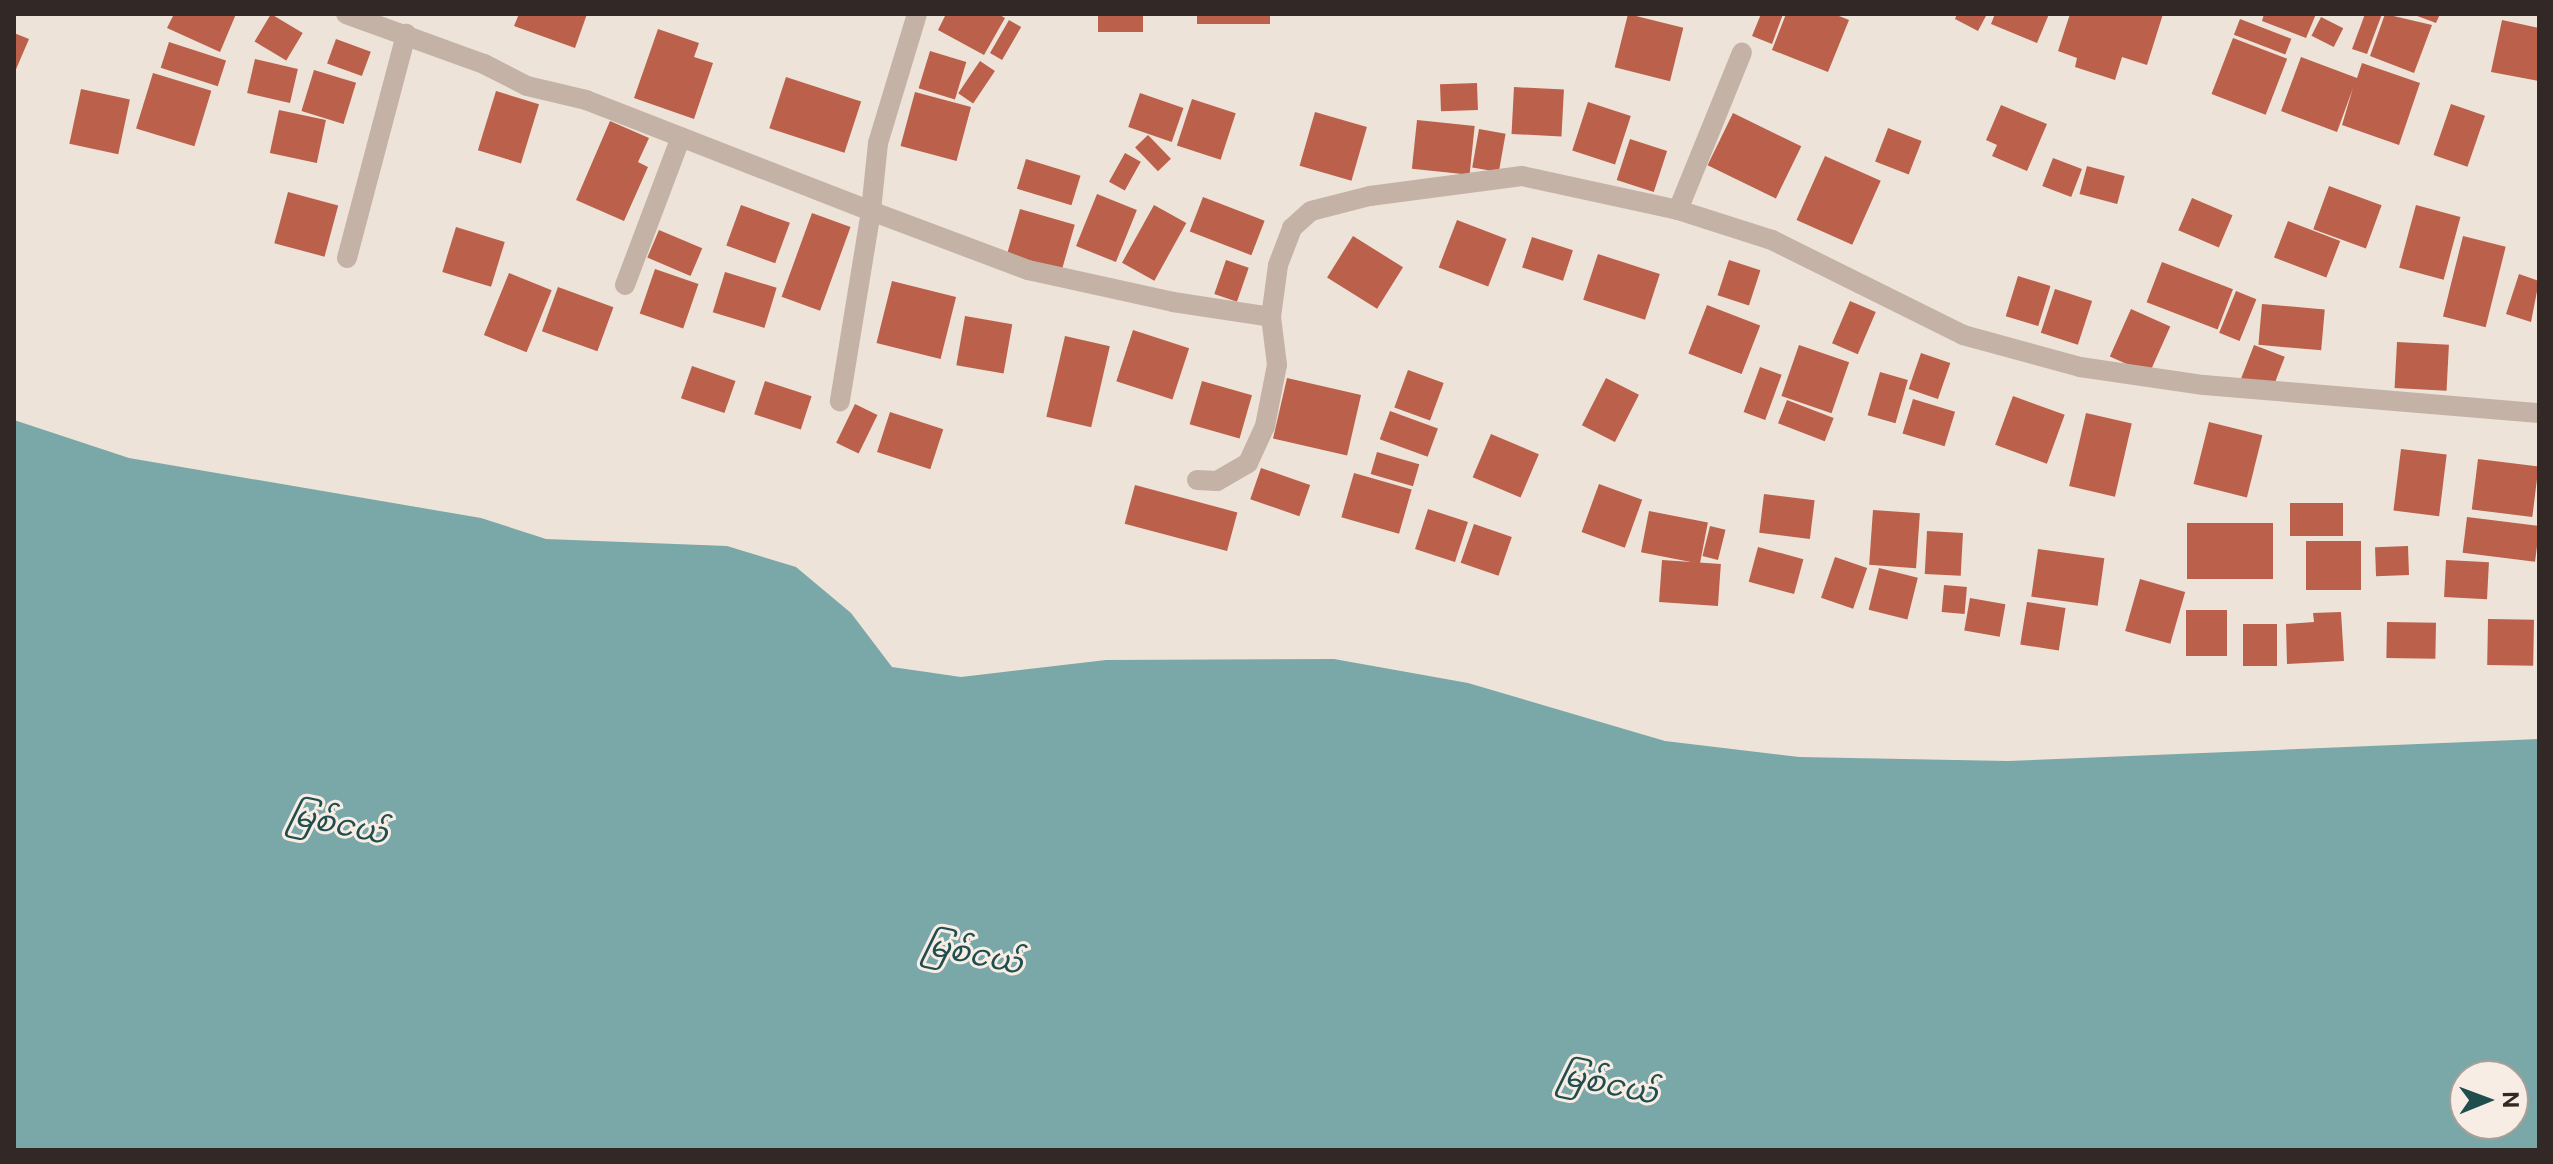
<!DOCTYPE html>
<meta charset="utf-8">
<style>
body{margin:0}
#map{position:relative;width:2553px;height:1164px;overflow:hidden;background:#eee3d8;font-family:"Public Sans","Noto Sans Myanmar",sans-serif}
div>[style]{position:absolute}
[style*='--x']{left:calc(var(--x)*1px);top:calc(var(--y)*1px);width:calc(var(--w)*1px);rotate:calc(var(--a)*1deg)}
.water>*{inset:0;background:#7aa8a8}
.building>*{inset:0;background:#bb604a;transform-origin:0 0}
.minor>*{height:20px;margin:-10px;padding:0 10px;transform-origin:10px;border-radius:10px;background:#c5b2a6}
span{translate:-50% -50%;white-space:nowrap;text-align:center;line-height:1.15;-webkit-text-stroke:6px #f7ede4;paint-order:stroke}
.water-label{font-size:30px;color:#204e4f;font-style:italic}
.frame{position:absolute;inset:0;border:16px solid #322926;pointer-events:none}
.north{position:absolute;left:2449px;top:1060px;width:80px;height:80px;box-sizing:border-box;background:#f7ede4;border:2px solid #a89f98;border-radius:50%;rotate:89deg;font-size:22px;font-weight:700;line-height:32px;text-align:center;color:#322926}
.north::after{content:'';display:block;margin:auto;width:28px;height:36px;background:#204e4f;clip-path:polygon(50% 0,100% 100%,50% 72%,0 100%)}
</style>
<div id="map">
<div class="water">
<div style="clip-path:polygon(evenodd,14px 420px,129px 458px,481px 518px,546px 539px,727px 546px,796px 567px,851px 613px,892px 667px,961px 677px,1106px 660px,1334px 659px,1468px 683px,1665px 741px,1799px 757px,2008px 761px,2539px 739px,2539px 1150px,14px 1150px,14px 420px,2465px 1076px,2513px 1076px,2513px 1124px,2465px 1124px,2465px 1076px)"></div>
</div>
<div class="building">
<div style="clip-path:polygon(174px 14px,236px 14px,220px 52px,167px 28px)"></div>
<div style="left:271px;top:14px;width:37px;height:32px;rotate:31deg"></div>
<div style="clip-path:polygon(519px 14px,587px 14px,575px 48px,514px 26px)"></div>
<div style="clip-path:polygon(946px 14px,998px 14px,1005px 18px,984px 55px,938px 30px)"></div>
<div style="left:1098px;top:14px;width:45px;height:18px"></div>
<div style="left:1197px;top:14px;width:73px;height:10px"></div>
<div style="left:1628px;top:14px;width:57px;height:55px;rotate:14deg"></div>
<div style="clip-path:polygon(1761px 14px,1783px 14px,1772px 44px,1752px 36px)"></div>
<div style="clip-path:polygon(1786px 14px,1834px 14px,1849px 20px,1828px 72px,1772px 50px)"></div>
<div style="clip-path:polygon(1957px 14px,1987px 14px,1978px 31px,1955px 19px)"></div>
<div style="clip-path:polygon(1995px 14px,2049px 14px,2037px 43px,1991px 24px)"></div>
<div style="clip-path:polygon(2070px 14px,2163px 14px,2147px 65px,2122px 57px,2115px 80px,2075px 67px,2077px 58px,2058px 51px)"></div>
<div style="clip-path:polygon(2264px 14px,2316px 14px,2306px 38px,2262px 21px)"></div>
<div style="clip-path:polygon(2365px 14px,2382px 14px,2367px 54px,2352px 49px)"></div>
<div style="clip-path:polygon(2385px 14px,2432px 25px,2414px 73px,2370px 56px)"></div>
<div style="clip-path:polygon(2412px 14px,2440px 14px,2436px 23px)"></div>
<div style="left:2321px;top:17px;width:25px;height:21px;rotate:27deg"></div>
<div style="left:2240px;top:19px;width:55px;height:17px;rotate:21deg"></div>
<div style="left:1009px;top:20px;width:14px;height:38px;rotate:30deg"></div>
<div style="clip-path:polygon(2502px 20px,2539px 28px,2539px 81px,2491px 72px)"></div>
<div style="clip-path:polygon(658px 29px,699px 43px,694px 57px,713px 63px,694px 119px,634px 98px)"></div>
<div style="clip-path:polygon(14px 33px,29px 39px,14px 74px)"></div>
<div style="left:2233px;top:38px;width:58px;height:60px;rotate:21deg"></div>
<div style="left:336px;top:39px;width:37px;height:26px;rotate:20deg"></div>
<div style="left:169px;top:42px;width:60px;height:27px;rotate:18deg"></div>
<div style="left:930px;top:51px;width:38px;height:39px;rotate:17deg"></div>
<div style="clip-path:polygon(2301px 57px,2357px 78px,2362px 63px,2420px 83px,2399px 145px,2342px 125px,2353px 88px,2337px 132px,2281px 111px)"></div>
<div style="left:255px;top:59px;width:44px;height:35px;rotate:13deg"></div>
<div style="left:980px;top:61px;width:18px;height:39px;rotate:34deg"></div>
<div style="left:314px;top:70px;width:44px;height:43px;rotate:17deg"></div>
<div style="left:153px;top:73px;width:61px;height:58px;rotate:17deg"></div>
<div style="left:786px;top:77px;width:79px;height:54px;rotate:18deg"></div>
<div style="left:1477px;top:83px;width:27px;height:37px;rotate:88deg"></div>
<div style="left:1514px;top:87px;width:50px;height:47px;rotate:3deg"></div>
<div style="left:81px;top:89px;width:50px;height:56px;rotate:12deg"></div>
<div style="left:496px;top:91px;width:45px;height:62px;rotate:17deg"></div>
<div style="left:915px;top:92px;width:58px;height:56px;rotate:15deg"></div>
<div style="left:1140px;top:93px;width:46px;height:36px;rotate:19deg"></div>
<div style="left:1192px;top:99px;width:46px;height:49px;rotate:18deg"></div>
<div style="left:1588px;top:102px;width:45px;height:51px;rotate:18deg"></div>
<div style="left:2451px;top:104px;width:36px;height:54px;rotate:19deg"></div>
<div style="clip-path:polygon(2001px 105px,2047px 124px,2027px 171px,1992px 156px,1997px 145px,1986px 140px)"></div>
<div style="left:279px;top:110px;width:48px;height:44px;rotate:12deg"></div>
<div style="left:1315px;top:112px;width:54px;height:56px;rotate:16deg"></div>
<div style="left:1733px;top:113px;width:76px;height:58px;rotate:26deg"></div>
<div style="left:1417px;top:120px;width:58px;height:49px;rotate:6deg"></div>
<div style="clip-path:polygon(610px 121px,649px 138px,638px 162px,648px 167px,624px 221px,576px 200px)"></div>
<div style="left:1888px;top:128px;width:36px;height:36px;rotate:21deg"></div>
<div style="left:1479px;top:129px;width:27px;height:39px;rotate:10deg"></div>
<div style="left:1148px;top:135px;width:33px;height:18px;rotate:46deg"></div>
<div style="left:1630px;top:139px;width:39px;height:43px;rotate:18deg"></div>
<div style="left:1125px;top:153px;width:18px;height:33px;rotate:29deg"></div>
<div style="left:1825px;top:156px;width:61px;height:70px;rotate:24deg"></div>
<div style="left:2053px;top:158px;width:31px;height:30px;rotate:21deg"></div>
<div style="left:1026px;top:159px;width:57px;height:31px;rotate:17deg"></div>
<div style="left:2087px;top:166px;width:39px;height:29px;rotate:15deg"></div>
<div style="left:2329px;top:186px;width:56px;height:46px;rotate:20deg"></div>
<div style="left:288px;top:192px;width:52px;height:53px;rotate:15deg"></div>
<div style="left:1097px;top:194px;width:43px;height:56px;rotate:22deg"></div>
<div style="left:1203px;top:197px;width:66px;height:37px;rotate:21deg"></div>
<div style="left:2192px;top:198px;width:44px;height:35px;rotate:23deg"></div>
<div style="left:741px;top:205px;width:52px;height:43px;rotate:20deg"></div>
<div style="left:1154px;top:205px;width:37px;height:66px;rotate:29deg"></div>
<div style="left:2416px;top:205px;width:46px;height:65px;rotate:15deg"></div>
<div style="left:1020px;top:209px;width:57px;height:49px;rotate:16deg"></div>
<div style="left:812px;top:213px;width:41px;height:89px;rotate:20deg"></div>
<div style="left:1457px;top:220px;width:53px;height:51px;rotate:21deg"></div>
<div style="left:2288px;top:221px;width:56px;height:39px;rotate:21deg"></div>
<div style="left:456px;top:227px;width:51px;height:47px;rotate:17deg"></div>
<div style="left:659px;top:230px;width:47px;height:30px;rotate:23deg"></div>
<div style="left:1353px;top:236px;width:59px;height:49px;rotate:32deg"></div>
<div style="left:2463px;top:236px;width:44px;height:83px;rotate:14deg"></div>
<div style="left:1532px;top:237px;width:43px;height:32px;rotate:18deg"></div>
<div style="left:1598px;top:254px;width:65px;height:48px;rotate:18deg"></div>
<div style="left:1226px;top:260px;width:24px;height:36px;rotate:19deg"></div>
<div style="left:1729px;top:260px;width:33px;height:37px;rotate:18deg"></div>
<div style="left:2162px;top:262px;width:76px;height:43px;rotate:21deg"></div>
<div style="left:655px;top:269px;width:46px;height:47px;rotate:19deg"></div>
<div style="left:725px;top:272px;width:54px;height:42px;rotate:17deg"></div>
<div style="left:509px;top:273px;width:46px;height:67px;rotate:22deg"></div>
<div style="clip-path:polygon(2519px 274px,2539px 281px,2531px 322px,2506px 314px)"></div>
<div style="left:2018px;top:276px;width:34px;height:42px;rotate:17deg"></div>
<div style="left:892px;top:281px;width:66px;height:64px;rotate:14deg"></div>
<div style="left:558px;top:287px;width:59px;height:47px;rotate:20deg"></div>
<div style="left:2055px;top:289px;width:39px;height:46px;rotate:18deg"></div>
<div style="left:2236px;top:291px;width:22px;height:45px;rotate:22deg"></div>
<div style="left:1850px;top:301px;width:28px;height:46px;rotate:23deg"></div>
<div style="left:2262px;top:304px;width:63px;height:41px;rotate:5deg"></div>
<div style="left:1707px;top:305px;width:57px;height:52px;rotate:21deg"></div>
<div style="left:2131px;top:309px;width:43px;height:52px;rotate:24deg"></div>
<div style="left:965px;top:316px;width:48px;height:50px;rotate:10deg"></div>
<div style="left:1133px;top:330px;width:59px;height:54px;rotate:18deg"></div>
<div style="left:1065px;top:336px;width:46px;height:83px;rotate:13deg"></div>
<div style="left:2397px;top:342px;width:52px;height:46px;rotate:3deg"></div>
<div style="left:1799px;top:345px;width:53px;height:54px;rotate:19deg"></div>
<div style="left:2254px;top:345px;width:33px;height:36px;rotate:21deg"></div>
<div style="left:1921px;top:353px;width:31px;height:38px;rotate:19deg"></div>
<div style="left:692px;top:366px;width:46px;height:34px;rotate:19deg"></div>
<div style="left:1760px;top:367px;width:23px;height:48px;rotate:20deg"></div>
<div style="left:1408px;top:370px;width:38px;height:40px;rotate:20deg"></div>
<div style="left:1880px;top:372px;width:29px;height:45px;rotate:16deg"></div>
<div style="left:1287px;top:378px;width:76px;height:62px;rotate:13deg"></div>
<div style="left:1606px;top:378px;width:37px;height:53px;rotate:27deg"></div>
<div style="left:765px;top:381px;width:49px;height:35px;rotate:18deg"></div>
<div style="left:1202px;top:381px;width:52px;height:45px;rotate:16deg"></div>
<div style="left:2013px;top:396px;width:55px;height:52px;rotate:20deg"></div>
<div style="left:1913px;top:399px;width:44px;height:36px;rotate:17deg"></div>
<div style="left:1787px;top:400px;width:50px;height:25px;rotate:21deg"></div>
<div style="left:855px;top:404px;width:25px;height:43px;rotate:26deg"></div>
<div style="left:1390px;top:411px;width:51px;height:30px;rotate:20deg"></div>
<div style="left:890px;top:412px;width:56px;height:42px;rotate:18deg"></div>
<div style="left:2086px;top:413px;width:47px;height:75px;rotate:13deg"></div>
<div style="left:2209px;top:422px;width:55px;height:64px;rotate:14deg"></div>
<div style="left:1491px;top:434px;width:52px;height:47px;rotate:23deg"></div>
<div style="left:2401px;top:449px;width:46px;height:62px;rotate:7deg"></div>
<div style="left:1377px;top:452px;width:44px;height:23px;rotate:16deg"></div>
<div style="left:2478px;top:459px;width:61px;height:51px;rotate:7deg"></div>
<div style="left:1261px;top:468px;width:52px;height:33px;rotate:19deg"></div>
<div style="left:1354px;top:473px;width:60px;height:46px;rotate:16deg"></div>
<div style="left:1599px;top:484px;width:46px;height:51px;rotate:20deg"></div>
<div style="left:1135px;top:485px;width:106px;height:40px;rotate:15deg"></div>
<div style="left:1764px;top:494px;width:51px;height:39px;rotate:7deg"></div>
<div style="left:2290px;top:503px;width:53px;height:33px"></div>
<div style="left:1428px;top:509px;width:42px;height:42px;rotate:18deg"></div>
<div style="left:1873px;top:510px;width:47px;height:55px;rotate:4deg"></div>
<div style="left:1649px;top:511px;width:60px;height:42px;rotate:11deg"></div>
<div style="left:2467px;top:517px;width:73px;height:36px;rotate:7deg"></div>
<div style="left:2187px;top:523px;width:86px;height:56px"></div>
<div style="left:1474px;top:524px;width:40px;height:41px;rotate:19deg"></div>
<div style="left:1710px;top:526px;width:16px;height:31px;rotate:14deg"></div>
<div style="left:1927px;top:531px;width:36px;height:43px;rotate:3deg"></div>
<div style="left:2306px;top:541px;width:55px;height:49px"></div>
<div style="left:2408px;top:546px;width:29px;height:33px;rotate:88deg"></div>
<div style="left:1758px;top:547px;width:47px;height:36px;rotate:15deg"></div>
<div style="left:2038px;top:549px;width:67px;height:48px;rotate:8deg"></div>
<div style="left:1835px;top:557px;width:34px;height:43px;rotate:19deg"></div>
<div style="left:1662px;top:560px;width:59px;height:42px;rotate:4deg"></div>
<div style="left:2446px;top:560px;width:43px;height:37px;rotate:3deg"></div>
<div style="left:1879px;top:568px;width:40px;height:43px;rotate:14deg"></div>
<div style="left:2140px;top:579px;width:47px;height:54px;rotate:16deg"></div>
<div style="left:1944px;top:585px;width:23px;height:27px;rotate:5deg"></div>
<div style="left:1970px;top:598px;width:36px;height:33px;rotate:10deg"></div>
<div style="left:2027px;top:602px;width:39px;height:43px;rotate:9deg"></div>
<div style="left:2186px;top:610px;width:41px;height:46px"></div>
<div style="clip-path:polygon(2341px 612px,2344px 661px,2287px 664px,2286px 624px,2314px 622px,2313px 613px)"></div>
<div style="left:2488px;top:619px;width:46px;height:46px;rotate:1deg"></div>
<div style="left:2387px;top:622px;width:49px;height:36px;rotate:1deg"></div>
<div style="left:2243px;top:624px;width:34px;height:42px"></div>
</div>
<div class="minor">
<div style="--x:346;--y:14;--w:147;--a:19.9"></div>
<div style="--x:484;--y:64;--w:48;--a:27.1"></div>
<div style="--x:527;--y:86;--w:61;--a:13.3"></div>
<div style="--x:586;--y:100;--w:306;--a:21.3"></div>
<div style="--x:871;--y:211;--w:193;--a:99.3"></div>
<div style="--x:917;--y:14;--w:135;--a:106.8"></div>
<div style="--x:878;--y:143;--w:68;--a:95.9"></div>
<div style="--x:871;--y:211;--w:168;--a:20.6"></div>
<div style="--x:1028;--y:270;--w:148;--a:12.4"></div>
<div style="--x:1173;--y:302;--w:99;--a:8.7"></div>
<div style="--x:1271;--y:317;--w:52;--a:-82.3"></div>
<div style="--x:1278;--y:265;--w:40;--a:-69"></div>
<div style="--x:1292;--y:228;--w:25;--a:-42"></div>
<div style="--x:1311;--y:211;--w:61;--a:-14.3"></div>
<div style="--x:1370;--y:196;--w:153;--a:-7.5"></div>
<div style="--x:1522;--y:176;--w:160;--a:12.3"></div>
<div style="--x:1678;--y:210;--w:99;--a:17.7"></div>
<div style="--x:1772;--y:240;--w:213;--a:26.4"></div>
<div style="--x:1963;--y:335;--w:121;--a:15.3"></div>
<div style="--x:2080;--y:367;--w:125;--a:8.3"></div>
<div style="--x:2204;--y:385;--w:336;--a:4.8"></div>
<div style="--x:1678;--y:210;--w:170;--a:-67.9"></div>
<div style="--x:347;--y:258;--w:232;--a:-75.2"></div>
<div style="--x:625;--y:285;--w:158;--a:-69.3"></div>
<div style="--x:1197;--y:480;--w:20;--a:3"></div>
<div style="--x:1217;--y:481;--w:36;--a:-30"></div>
<div style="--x:1248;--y:463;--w:41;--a:-65.3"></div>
<div style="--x:1265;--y:426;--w:62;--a:-78.9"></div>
<div style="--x:1277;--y:365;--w:48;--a:-97.1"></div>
</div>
<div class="water-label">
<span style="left:338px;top:823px;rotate:12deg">မြစ်ငယ်</span>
<span style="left:973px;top:953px;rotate:12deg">မြစ်ငယ်</span>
<span style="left:1608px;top:1083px;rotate:12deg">မြစ်ငယ်</span>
</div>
<div class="frame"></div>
<div class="north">N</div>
</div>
